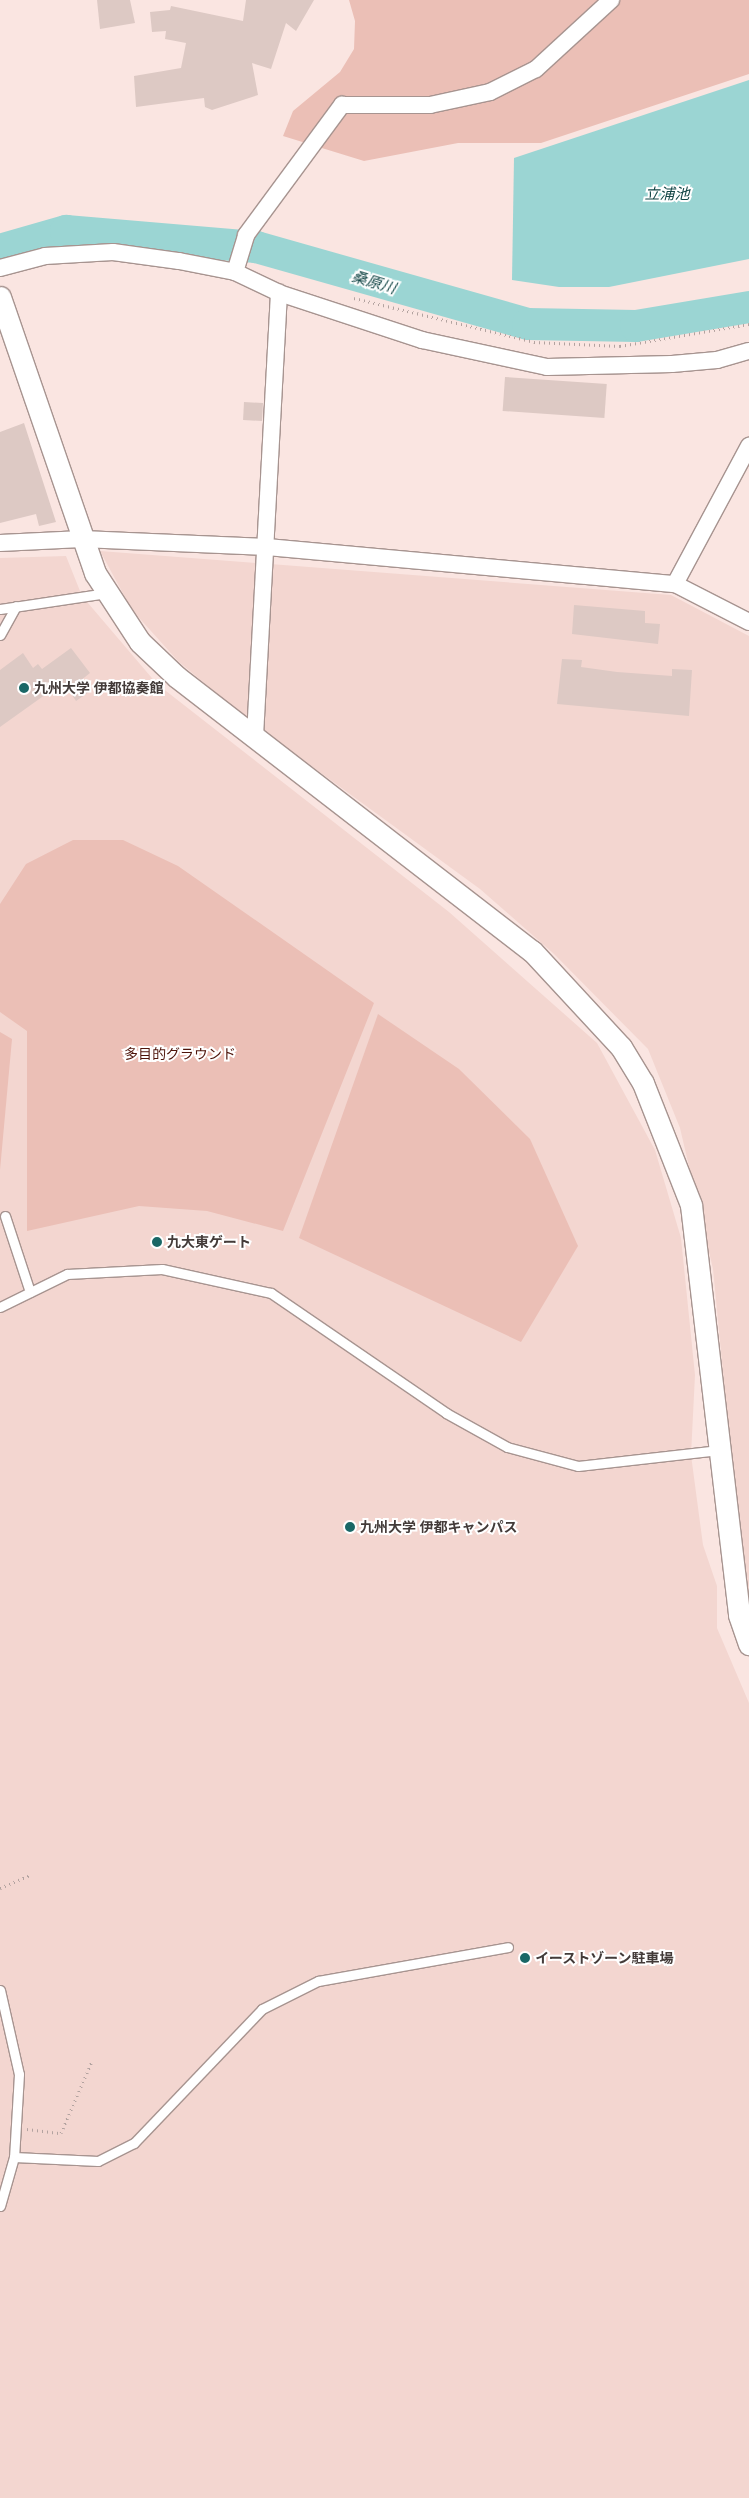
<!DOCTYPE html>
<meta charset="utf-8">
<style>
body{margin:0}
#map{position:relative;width:749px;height:2498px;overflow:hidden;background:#fae5e1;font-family:"Space Grotesk","Noto Sans JP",sans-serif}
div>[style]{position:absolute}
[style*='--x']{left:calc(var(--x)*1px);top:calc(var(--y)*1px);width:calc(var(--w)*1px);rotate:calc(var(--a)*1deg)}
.built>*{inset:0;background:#f3d6d0}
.green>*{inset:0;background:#ebbfb6}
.water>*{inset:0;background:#9bd5d3}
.river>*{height:32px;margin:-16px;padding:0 16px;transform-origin:16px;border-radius:16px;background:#9bd5d3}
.building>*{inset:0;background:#ddc9c4;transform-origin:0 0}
.path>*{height:3px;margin-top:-1.5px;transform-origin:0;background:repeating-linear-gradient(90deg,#b3a3a0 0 1px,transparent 0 5px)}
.roads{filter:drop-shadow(1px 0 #a79490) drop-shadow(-1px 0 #a79490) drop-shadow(0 1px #a79490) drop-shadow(0 -1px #a79490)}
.service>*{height:9px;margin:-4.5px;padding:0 4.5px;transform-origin:4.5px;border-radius:4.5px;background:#fff}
.minor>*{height:16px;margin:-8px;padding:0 8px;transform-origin:8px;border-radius:8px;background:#fff}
.tertiary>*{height:21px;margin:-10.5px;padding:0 10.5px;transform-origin:10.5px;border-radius:10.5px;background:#fff}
.dots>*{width:14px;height:14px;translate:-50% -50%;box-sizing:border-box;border:2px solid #fff;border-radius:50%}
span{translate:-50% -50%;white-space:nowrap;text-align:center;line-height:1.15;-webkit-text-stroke:4px #fff;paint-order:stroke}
.poi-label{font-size:14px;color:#433b39;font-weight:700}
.left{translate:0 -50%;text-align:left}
.park-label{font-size:14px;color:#4e140a}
.water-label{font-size:15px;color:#124646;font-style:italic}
</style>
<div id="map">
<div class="built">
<div style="clip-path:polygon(100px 551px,671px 595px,749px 636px,749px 1595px,742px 1568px,713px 1269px,680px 1128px,648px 1049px,553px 953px,480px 889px,247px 719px,178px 661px,132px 610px)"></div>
<div style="clip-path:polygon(66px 556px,82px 596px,157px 684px,449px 912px,597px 1043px,655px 1150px,681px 1238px,695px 1375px,691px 1455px,703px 1545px,717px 1586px,717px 1628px,749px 1703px,749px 2498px,0 2498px,0 558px)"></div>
</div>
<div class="green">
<div style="clip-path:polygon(349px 0,749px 0,749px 74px,541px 143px,458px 143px,364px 161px,283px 136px,293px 111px,340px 72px,354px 49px,355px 21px)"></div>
<div style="clip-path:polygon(73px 840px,123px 840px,178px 866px,374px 1003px,283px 1231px,207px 1211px,139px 1206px,27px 1231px,27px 1031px,0 1012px,0 904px,26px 864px)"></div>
<div style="clip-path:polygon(378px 1014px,459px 1069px,530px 1139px,578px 1246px,521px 1342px,299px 1238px)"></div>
<div style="clip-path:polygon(0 1032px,12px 1039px,0 1170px)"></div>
</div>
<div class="water">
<div style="clip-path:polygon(749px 80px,749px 259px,609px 287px,559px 287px,512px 280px,514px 158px)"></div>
</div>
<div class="river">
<div style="--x:0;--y:250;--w:69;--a:-16.1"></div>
<div style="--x:66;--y:231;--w:191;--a:4.8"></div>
<div style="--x:256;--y:247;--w:283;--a:15.8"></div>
<div style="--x:528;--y:324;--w:108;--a:1.1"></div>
<div style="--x:636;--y:326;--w:115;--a:-9.5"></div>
</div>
<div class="building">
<div style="clip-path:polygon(97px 0,130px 0,135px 23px,100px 29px)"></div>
<div style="clip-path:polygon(246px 0,314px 0,296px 31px,286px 23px,271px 69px,252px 63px,258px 95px,212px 110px,205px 107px,204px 98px,136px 107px,134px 76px,181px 68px,186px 43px,165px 39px,166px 31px,152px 32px,150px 12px,170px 10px,171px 6px,243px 21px)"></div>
<div style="left:505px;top:377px;width:102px;height:34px;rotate:4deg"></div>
<div style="left:244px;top:402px;width:19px;height:18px;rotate:3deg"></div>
<div style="clip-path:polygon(24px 423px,56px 522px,39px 526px,36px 514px,0 523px,0 432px)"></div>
<div style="clip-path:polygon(574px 605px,645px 611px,645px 623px,660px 624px,658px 644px,572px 634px)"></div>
<div style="clip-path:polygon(71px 648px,90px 673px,80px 681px,89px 692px,76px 701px,63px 682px,0 727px,0 670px,23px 653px,33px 668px,38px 664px,42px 669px)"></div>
<div style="clip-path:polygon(562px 659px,582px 660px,581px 667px,617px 672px,672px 676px,672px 669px,692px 670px,689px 716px,557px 704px)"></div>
</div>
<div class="path">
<div style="--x:354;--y:298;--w:185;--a:13.7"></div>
<div style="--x:534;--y:342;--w:86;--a:2.7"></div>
<div style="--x:620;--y:346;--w:131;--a:-9.7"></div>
<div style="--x:0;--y:1888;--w:34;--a:-23"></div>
<div style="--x:27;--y:2129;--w:34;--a:7"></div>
<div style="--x:61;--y:2133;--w:78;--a:-66.7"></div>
</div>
<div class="roads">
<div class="service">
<div style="--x:0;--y:609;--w:108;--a:-8.5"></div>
<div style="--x:0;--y:635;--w:33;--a:-61"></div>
<div style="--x:5;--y:1216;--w:80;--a:71.8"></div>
<div style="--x:0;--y:1307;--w:75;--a:-26.2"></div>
<div style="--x:67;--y:1274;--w:95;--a:-3"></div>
<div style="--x:162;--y:1269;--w:112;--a:12.4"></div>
<div style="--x:271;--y:1293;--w:212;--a:34.4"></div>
<div style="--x:446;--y:1413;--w:70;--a:29.1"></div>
<div style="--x:507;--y:1447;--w:73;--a:15"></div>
<div style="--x:578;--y:1466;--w:142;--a:-6.5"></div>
<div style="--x:0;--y:1990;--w:86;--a:77.3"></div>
<div style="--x:19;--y:2074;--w:83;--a:93.4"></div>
<div style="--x:14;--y:2157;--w:51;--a:105.9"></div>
<div style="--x:14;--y:2157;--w:84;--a:2.7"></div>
<div style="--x:98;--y:2161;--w:40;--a:-26.6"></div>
<div style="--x:134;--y:2143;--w:185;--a:-46.3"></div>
<div style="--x:262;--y:2009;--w:63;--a:-26.6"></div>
<div style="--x:318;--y:1981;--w:193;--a:-10.1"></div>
</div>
<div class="minor">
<div style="--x:0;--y:268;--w:47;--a:-14.9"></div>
<div style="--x:45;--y:256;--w:68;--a:-3.4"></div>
<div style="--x:113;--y:252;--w:67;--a:7.8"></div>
<div style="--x:179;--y:261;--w:57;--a:11.1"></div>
<div style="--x:235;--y:272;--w:49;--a:25.5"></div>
<div style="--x:279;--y:293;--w:151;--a:18.2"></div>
<div style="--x:422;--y:340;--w:128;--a:12.2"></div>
<div style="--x:547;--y:367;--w:125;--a:-1.4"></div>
<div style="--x:672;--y:364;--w:45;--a:-5.1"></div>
<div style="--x:717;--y:360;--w:33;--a:-16"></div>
<div style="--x:235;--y:272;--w:39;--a:-73"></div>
<div style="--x:246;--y:235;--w:162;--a:-53.6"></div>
<div style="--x:342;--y:105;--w:88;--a:0"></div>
<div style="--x:430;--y:105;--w:61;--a:-12.2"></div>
<div style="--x:490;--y:92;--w:51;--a:-26.6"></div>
<div style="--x:536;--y:69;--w:102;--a:-42.6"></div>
<div style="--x:0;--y:543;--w:82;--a:-2.8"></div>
<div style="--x:82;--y:539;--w:185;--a:2.5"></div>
<div style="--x:267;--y:547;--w:410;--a:5.2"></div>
<div style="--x:675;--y:584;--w:83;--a:27.2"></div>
<div style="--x:675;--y:584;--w:157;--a:-61.8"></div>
<div style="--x:255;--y:736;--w:444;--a:-86.9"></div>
</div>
<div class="tertiary">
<div style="--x:0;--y:297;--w:292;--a:71"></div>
<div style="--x:95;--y:573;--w:82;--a:56.9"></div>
<div style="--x:140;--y:642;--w:51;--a:43.4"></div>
<div style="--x:177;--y:677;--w:448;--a:37.7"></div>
<div style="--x:532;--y:951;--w:131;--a:47.2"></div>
<div style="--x:621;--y:1047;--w:42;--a:58.6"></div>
<div style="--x:643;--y:1083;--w:131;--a:68.5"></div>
<div style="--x:691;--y:1205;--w:413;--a:83.3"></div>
<div style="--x:739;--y:1615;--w:31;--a:71"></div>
</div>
</div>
<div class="dots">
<div style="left:24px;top:688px;background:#1a6766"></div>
<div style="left:157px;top:1242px;background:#1a6766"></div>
<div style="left:350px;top:1527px;background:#1a6766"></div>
<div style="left:525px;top:1958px;background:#1a6766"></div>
</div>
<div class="poi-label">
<span class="left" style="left:34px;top:688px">九州大学 伊都協奏館</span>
<span class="left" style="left:167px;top:1242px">九大東ゲート</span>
<span class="left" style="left:360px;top:1527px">九州大学 伊都キャンパス</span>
<span class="left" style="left:535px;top:1958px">イーストゾーン駐車場</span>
</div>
<div class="park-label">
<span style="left:180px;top:1054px">多目的グラウンド</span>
</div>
<div class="water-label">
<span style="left:667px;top:194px">立浦池</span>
<span style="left:374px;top:282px;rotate:17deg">桑原川</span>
</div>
</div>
